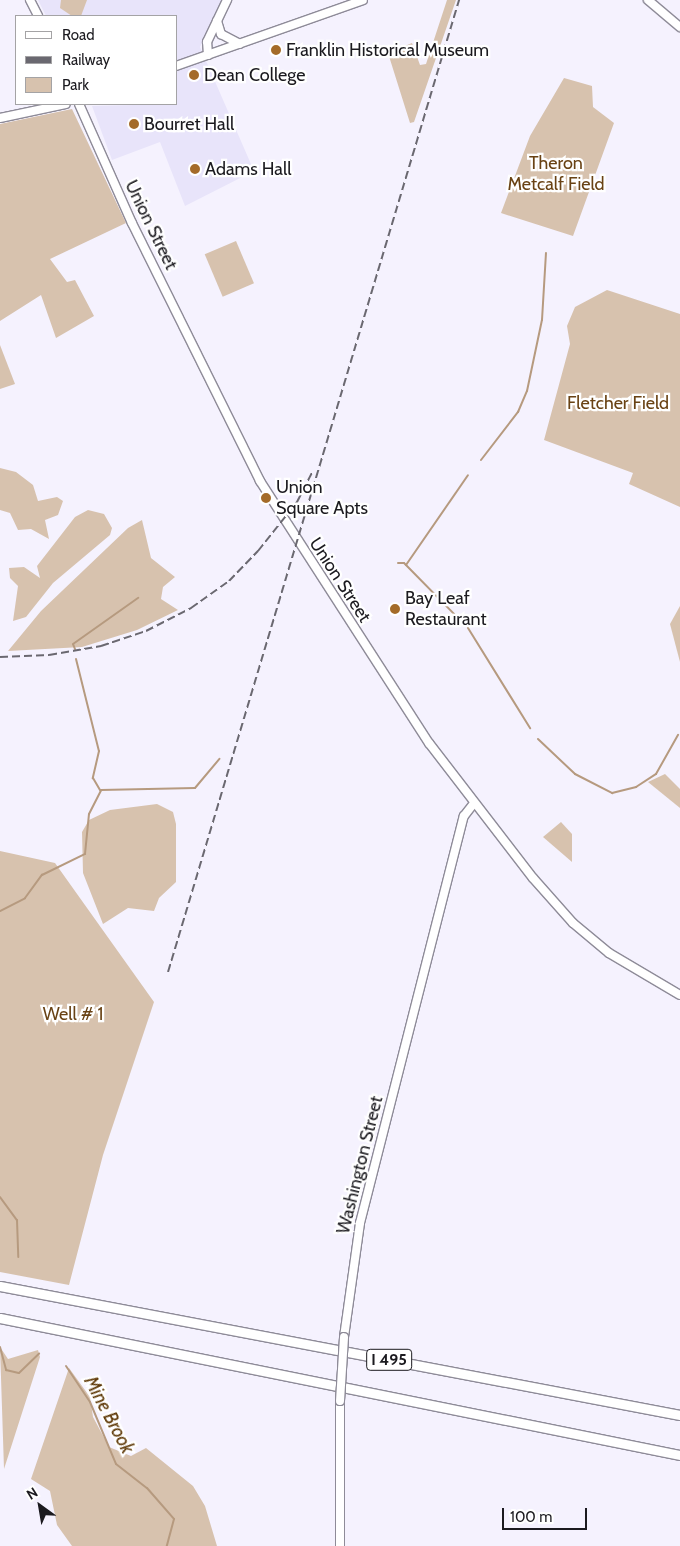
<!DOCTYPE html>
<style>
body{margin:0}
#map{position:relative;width:680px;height:1546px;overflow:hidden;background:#f5f2fe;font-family:Cabin,sans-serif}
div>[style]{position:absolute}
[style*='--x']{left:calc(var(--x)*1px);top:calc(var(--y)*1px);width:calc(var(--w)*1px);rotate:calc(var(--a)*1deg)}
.built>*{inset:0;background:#e8e4fa}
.green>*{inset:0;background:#d7c2ae;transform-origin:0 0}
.stream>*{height:2px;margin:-1px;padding:0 1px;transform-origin:1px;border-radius:1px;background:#b69a7f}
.roads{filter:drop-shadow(1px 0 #8e8b98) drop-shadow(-1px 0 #8e8b98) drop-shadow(0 1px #8e8b98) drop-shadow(0 -1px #8e8b98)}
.major>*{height:8px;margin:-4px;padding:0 4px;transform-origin:4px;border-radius:4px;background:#fff}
.highway>*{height:9px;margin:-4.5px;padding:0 4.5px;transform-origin:4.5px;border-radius:4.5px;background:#fff}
.rail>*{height:2px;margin-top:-1px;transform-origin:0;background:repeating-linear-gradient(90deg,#6a6870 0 8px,transparent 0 12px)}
.bridges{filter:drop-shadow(1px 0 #8e8b98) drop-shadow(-1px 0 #8e8b98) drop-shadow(0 1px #8e8b98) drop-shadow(0 -1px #8e8b98)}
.major-bridge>*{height:8px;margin:-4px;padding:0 4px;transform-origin:4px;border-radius:4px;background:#fff}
.dots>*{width:14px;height:14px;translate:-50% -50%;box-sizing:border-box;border:2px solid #fff;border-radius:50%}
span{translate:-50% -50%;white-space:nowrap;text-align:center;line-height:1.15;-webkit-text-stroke:4.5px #fff;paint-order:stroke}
.shield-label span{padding:1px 4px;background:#fff;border:1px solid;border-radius:4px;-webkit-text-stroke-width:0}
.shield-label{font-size:16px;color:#1b1a1f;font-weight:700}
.poi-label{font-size:18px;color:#1b1a1f}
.left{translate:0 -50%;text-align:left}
.park-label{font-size:18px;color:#694214}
.street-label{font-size:18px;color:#1b1a1f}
.water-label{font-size:19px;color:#5d3705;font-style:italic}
.legend{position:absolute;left:15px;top:15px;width:162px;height:90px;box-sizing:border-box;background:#fff;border:1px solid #a4a3a5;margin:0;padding:6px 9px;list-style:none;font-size:15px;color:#1b1a1f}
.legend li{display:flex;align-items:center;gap:10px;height:25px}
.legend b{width:25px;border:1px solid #a4a3a5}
.north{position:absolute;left:15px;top:1481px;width:50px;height:50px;-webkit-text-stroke:4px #fff;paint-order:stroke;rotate:328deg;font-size:14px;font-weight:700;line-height:20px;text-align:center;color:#1b1a1f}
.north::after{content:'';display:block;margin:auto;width:18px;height:22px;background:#1b1a1f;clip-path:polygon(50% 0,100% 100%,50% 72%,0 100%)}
.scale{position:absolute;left:502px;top:1508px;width:85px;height:22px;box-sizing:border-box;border:2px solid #1b1a1f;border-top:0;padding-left:6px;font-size:15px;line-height:18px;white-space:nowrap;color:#1b1a1f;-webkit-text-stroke:4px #fff;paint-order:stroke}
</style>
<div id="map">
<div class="built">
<div style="clip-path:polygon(38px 0,223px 0,200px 47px,254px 171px,185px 206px,160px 142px,112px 160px,92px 106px,176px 104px,176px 16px,46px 16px)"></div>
</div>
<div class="green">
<div style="clip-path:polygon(61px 0,87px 0,81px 16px,72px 16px,60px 8px)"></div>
<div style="clip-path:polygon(447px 0,456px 0,414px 122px,410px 123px,388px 53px,412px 43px,420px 65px,426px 64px)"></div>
<div style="clip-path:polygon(564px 78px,592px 86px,593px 107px,614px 123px,573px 236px,501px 213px,530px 136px)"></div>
<div style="clip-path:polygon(72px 109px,126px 223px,50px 259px,67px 282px,75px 280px,94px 316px,56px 338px,41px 295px,0 321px,0 124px)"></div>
<div style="left:236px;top:241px;width:46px;height:34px;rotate:67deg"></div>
<div style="clip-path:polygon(607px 290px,680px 314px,680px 507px,629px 484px,633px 473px,544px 440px,570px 344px,567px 326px,575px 307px)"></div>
<div style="clip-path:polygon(0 345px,15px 384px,0 389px)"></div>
<div style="clip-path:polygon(0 468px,16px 472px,33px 485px,38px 501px,57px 497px,63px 501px,58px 515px,45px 520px,49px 539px,31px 529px,18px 530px,10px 513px,0 510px)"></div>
<div style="clip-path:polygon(88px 510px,104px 514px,112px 528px,110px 535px,53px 583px,26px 617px,13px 621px,18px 586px,10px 578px,9px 568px,24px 567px,40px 578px,37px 566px,75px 517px)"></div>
<div style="clip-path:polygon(142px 520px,151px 558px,175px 577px,163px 587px,161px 599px,178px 610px,137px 630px,82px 647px,8px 651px,41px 611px,128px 528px)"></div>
<div style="clip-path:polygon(680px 606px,680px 662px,670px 624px)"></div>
<div style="clip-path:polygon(665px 774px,680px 789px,680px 808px,648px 782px)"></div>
<div style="clip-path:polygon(157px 804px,173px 812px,176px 824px,176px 882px,159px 898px,154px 911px,128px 908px,103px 924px,83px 873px,82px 832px,89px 820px,110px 810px)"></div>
<div style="clip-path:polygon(561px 822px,572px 834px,572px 862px,543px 837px)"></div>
<div style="clip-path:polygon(0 851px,55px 863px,154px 1002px,103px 1155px,69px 1285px,0 1272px)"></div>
<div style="clip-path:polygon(0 1347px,8px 1359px,38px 1350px,40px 1357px,4px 1469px)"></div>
<div style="clip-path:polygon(69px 1368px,90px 1397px,93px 1417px,109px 1447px,131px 1456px,146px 1448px,193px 1486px,205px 1506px,217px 1546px,72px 1546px,57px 1525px,50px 1491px,31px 1479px)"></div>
</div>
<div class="stream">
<div style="--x:481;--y:460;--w:61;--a:-52.4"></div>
<div style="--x:518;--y:412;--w:23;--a:-67"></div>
<div style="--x:527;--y:391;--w:73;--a:-78.1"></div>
<div style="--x:542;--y:320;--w:67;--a:-86.6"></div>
<div style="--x:398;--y:563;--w:6;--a:0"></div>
<div style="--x:404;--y:563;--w:78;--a:45.5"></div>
<div style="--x:406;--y:565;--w:109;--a:-55.4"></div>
<div style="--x:468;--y:628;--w:118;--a:58.2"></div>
<div style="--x:75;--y:649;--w:5;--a:-112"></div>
<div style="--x:73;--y:644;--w:80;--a:-35.3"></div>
<div style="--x:76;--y:659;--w:95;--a:76"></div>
<div style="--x:99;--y:751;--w:28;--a:103"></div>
<div style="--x:93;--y:778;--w:14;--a:60"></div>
<div style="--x:538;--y:739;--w:51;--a:43.4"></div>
<div style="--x:575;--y:774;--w:42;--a:27.2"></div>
<div style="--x:612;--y:793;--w:25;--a:-14"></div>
<div style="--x:636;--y:787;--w:24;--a:-33"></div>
<div style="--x:656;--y:774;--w:45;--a:-60.6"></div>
<div style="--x:0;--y:911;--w:28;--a:-27"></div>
<div style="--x:25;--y:898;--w:29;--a:-54"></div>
<div style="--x:42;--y:875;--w:48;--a:-26"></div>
<div style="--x:85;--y:854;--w:40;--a:-84.3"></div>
<div style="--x:89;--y:814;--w:27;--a:-63"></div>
<div style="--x:101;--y:790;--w:94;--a:-1.2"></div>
<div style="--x:195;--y:788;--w:38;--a:-50"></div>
<div style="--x:0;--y:1197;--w:29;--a:54"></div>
<div style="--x:17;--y:1220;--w:37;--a:88"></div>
<div style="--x:0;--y:1347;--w:24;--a:75"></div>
<div style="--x:6;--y:1370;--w:13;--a:13"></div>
<div style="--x:19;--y:1373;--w:28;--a:-44"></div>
<div style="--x:66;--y:1366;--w:43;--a:56.3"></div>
<div style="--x:90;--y:1402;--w:67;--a:67.2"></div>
<div style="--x:116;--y:1464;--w:39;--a:38"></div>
<div style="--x:147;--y:1488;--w:41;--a:48.9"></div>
<div style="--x:174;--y:1519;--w:28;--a:105"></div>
</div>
<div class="roads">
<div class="major">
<div style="--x:30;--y:0;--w:18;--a:63"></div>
<div style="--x:648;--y:0;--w:42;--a:40.2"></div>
<div style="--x:217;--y:21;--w:14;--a:73"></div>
<div style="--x:221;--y:34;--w:21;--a:28"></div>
<div style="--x:208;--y:55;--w:13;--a:-94"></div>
<div style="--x:207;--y:42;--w:47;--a:-64.5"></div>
<div style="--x:176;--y:66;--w:198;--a:-19.4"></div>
<div style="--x:79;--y:104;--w:130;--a:66"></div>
<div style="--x:132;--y:223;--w:288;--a:63.6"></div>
<div style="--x:260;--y:481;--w:312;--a:57.2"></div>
<div style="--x:429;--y:743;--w:170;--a:52.4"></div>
<div style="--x:533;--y:878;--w:60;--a:48.4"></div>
<div style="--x:573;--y:923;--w:47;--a:39.8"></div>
<div style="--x:609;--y:953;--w:82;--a:30.6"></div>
<div style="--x:0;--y:118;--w:67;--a:-12"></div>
<div style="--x:344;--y:1337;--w:115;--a:-82"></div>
<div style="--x:360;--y:1223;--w:420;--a:-75.7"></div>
<div style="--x:464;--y:816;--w:16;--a:-52"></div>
<div style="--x:340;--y:1546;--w:145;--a:-90"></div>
</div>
<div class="highway">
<div style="--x:0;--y:1286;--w:692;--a:10.74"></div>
<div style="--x:0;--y:1318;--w:694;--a:11.39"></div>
</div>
</div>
<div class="rail">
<div style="--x:0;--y:657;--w:49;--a:-2.3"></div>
<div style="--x:49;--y:655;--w:53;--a:-9.8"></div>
<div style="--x:101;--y:646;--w:47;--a:-18.4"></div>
<div style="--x:146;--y:631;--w:51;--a:-27.1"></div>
<div style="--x:191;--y:608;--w:47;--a:-35.4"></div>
<div style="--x:229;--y:581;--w:42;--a:-46"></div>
<div style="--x:258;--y:551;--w:63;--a:-51.5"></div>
<div style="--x:297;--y:502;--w:33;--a:-63"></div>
<div style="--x:168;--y:972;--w:1015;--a:-73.33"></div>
</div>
<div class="bridges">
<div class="major-bridge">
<div style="--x:340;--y:1401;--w:64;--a:-86.4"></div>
</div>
</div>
<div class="dots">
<div style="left:276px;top:50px;background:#a46b29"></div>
<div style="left:194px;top:75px;background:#a46b29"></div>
<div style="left:134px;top:124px;background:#a46b29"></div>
<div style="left:195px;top:169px;background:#a46b29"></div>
<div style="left:266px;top:498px;background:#a46b29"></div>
<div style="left:395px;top:609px;background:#a46b29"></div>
</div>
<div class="shield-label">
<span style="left:389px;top:1360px">I 495</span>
</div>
<div class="poi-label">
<span class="left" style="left:286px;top:50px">Franklin Historical Museum</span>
<span class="left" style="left:204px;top:75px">Dean College</span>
<span class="left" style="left:144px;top:124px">Bourret Hall</span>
<span class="left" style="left:205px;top:169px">Adams Hall</span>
<span class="left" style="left:276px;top:498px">Union<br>Square Apts</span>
<span class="left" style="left:405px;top:609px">Bay Leaf<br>Restaurant</span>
</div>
<div class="park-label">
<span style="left:556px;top:174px">Theron<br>Metcalf Field</span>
<span style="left:618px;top:403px">Fletcher Field</span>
<span style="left:73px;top:1014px">Well # 1</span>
</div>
<div class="street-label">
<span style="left:151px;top:225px;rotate:64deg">Union Street</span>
<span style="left:340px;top:580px;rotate:57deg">Union Street</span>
<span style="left:360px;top:1165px;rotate:-76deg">Washington Street</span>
</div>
<div class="water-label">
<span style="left:109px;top:1415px;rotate:62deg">Mine Brook</span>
</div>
<ul class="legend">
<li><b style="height:6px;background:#fff"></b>Road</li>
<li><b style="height:6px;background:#6a6870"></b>Railway</li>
<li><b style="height:14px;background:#d7c2ae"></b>Park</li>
</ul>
<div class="north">N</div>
<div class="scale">100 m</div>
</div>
